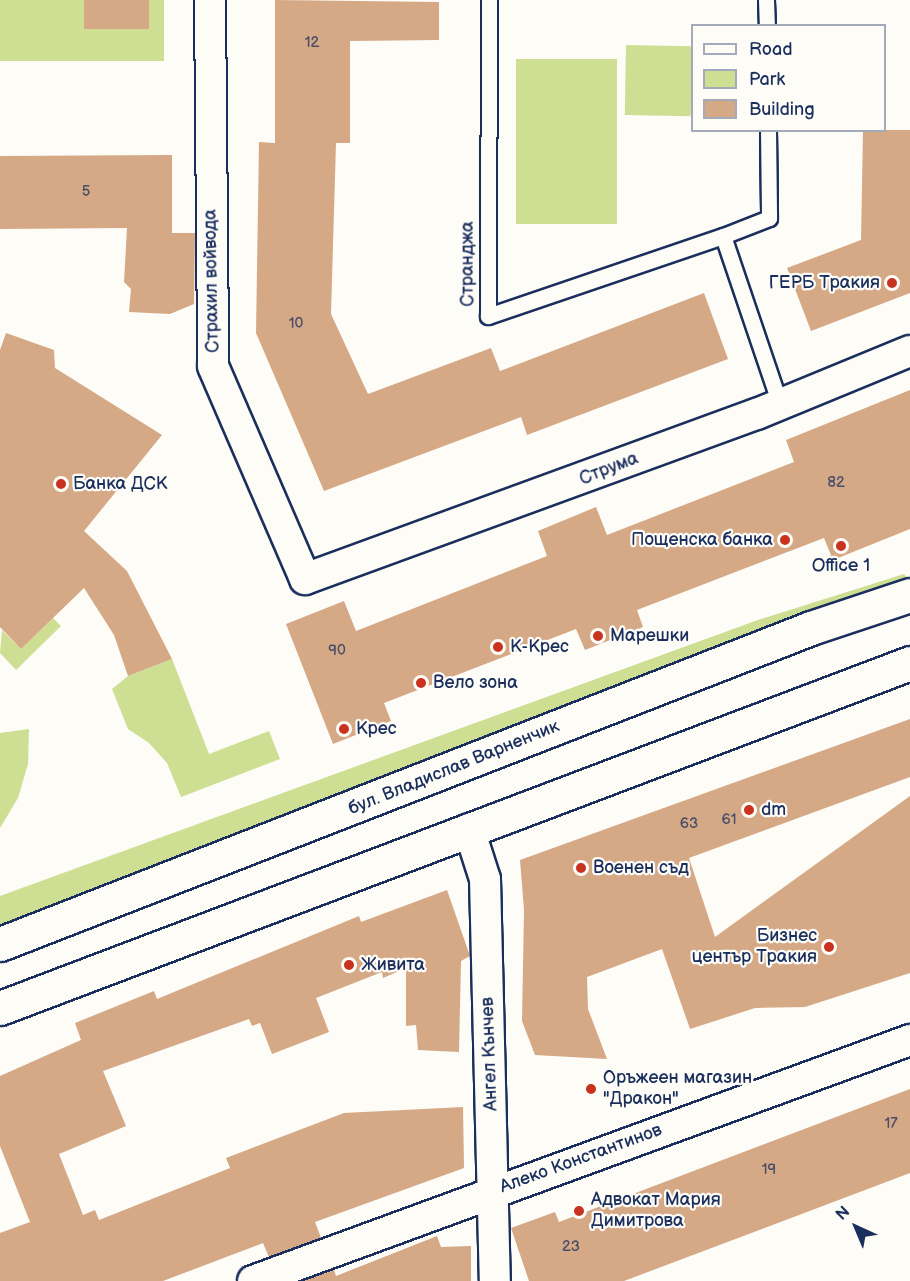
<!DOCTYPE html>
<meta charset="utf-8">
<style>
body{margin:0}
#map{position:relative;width:910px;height:1281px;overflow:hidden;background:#fdfcf7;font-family:"Balsamiq Sans",sans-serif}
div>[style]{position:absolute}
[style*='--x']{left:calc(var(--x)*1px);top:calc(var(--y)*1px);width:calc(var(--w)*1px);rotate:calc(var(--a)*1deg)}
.green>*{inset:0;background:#cede92;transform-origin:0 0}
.building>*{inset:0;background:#d5a886;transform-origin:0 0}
.roads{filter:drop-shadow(2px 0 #1b2f5e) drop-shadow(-2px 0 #1b2f5e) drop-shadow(0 2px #1b2f5e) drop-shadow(0 -2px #1b2f5e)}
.lane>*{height:15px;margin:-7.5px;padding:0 7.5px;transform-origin:7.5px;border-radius:7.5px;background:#fdfcf7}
.street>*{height:30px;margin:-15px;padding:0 15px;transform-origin:15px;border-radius:15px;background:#fdfcf7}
.primary>*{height:33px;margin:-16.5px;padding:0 16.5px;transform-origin:16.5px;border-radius:16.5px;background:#fdfcf7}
.dots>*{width:16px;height:16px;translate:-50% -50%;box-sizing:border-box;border:3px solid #fdfcf7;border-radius:50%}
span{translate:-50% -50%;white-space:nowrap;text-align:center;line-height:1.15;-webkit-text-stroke:4.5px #fdfcf7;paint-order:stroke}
.number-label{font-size:15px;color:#4a4d68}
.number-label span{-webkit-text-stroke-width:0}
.street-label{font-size:18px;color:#1b2f5e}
.poi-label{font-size:18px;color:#1b2f5e}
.right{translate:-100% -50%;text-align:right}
.left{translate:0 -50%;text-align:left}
.legend{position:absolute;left:691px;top:24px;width:195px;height:108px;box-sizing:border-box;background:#fdfcf7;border:2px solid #a3aaba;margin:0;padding:8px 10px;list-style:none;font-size:18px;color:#1b2f5e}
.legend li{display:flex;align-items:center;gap:12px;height:30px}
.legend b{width:30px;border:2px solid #a3aaba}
.north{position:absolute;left:826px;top:1197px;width:60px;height:60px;-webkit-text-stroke:4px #fdfcf7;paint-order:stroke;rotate:316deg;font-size:16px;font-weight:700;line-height:24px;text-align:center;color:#1b2f5e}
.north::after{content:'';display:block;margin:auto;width:21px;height:27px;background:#1b2f5e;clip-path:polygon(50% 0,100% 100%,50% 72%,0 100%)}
</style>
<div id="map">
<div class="green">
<div style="left:0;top:0;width:164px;height:61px"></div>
<div style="left:626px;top:45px;width:66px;height:70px;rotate:1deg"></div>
<div style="left:516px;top:59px;width:101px;height:165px"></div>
<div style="clip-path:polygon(904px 574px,910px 581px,0 933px,0 896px,758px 620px)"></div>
<div style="clip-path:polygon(53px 618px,61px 626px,16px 670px,0 653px,2px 630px,21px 649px)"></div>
<div style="clip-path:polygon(172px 659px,209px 754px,269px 731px,280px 759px,181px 797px,167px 763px,149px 743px,128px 729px,112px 689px,128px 676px)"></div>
<div style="clip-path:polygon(29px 729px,28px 764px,18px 798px,0 828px,0 733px)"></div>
</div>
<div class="building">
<div style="left:84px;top:0;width:65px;height:29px"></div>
<div style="clip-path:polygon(275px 0,439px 2px,439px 40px,350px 41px,350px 143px,336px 143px,331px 314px,368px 394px,491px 348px,500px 371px,704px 293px,728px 359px,527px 435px,521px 417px,324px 491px,256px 333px,259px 142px,275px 143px)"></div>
<div style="clip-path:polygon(863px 130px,910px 130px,910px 293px,811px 331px,787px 268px,861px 240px)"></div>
<div style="clip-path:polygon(172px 155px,172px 233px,195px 233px,194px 304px,170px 314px,129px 312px,131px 289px,124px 282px,127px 228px,0 229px,0 156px)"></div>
<div style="clip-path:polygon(6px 333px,54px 350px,55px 368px,162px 435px,84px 531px,127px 571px,172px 659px,128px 676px,114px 635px,84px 588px,21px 649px,0 627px,0 350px)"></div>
<div style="clip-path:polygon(910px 390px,910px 529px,833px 560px,824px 538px,637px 610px,643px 627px,585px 650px,576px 629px,384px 703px,391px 721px,333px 744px,286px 624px,344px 601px,356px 631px,547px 556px,538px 531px,596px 507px,607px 535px,794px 462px,786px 440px)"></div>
<div style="clip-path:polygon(910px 719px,910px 777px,689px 858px,715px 937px,910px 796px,910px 973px,805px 1007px,755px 1008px,690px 1029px,662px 949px,587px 977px,588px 1009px,607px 1059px,535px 1055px,522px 1021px,524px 910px,520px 860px)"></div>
<div style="clip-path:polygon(447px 890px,470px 956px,461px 961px,459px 1052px,418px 1050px,416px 1025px,406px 1026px,406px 968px,383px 978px,382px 972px,316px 998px,329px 1032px,272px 1054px,260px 1023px,252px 1026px,249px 1019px,103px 1071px,126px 1126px,59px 1154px,83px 1215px,95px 1210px,99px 1220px,230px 1168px,226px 1158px,344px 1113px,463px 1107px,464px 1168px,315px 1222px,321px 1238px,269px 1257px,263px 1243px,163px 1281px,0 1281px,0 1233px,30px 1222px,0 1146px,0 1076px,81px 1040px,75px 1023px,154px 991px,157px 999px,359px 916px,361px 922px)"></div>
<div style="clip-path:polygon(910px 1089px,910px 1173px,624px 1281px,529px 1281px,511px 1228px,555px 1212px,559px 1222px)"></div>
<div style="clip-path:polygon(437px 1236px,441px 1247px,471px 1246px,471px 1281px,303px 1281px,334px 1270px,336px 1276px)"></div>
</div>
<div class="roads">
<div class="lane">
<div style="--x:489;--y:0;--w:316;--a:90.2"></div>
<div style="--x:488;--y:316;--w:248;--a:-18.8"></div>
<div style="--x:766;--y:0;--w:26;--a:88"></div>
<div style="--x:768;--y:130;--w:88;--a:89.3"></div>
<div style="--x:769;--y:218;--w:49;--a:158.6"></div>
<div style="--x:723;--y:236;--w:177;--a:71.3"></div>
</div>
<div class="street">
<div style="--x:210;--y:0;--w:366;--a:89.5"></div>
<div style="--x:213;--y:366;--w:232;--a:66.6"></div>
<div style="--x:305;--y:579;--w:481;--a:-20.1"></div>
<div style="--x:757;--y:414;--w:165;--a:-22.4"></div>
<div style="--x:469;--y:829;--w:52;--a:72.3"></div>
<div style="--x:485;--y:879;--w:402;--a:88.6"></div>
<div style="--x:253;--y:1281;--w:700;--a:-20.14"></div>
</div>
<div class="primary">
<div style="--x:0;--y:944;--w:870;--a:-21.29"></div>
<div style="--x:811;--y:628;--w:104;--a:-18.4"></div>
<div style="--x:0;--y:1008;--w:973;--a:-20.76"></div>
</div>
</div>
<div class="dots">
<div style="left:892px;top:283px;background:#c8321e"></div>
<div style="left:61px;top:484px;background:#c8321e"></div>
<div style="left:785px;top:540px;background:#c8321e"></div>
<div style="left:841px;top:546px;background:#c8321e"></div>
<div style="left:598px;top:636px;background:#c8321e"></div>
<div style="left:498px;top:647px;background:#c8321e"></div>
<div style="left:421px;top:683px;background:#c8321e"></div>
<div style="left:344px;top:729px;background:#c8321e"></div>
<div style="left:749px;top:810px;background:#c8321e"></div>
<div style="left:581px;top:868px;background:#c8321e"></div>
<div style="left:829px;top:947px;background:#c8321e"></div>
<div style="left:349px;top:965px;background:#c8321e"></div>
<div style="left:591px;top:1089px;background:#c8321e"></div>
<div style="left:579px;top:1211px;background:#c8321e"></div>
</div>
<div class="number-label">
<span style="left:312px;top:43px">12</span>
<span style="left:86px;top:192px">5</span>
<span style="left:296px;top:324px">10</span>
<span style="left:836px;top:483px">82</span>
<span style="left:337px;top:651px">90</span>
<span style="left:729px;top:820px">61</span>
<span style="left:689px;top:824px">63</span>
<span style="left:891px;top:1124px">17</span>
<span style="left:769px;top:1170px">19</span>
<span style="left:571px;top:1247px">23</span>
</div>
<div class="street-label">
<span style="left:468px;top:264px;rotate:-90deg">Странджа</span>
<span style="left:212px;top:281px;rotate:-91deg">Страхил войвода</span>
<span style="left:609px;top:469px;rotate:-21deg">Струма</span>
<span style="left:454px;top:768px;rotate:-22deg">бул. Владислав Варненчик</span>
<span style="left:490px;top:1054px;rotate:-92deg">Ангел Кънчев</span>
<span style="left:581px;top:1159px;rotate:-20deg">Алеко Константинов</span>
</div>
<div class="poi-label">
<span class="right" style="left:880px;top:283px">ГЕРБ Тракия</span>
<span class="left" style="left:73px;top:484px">Банка ДСК</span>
<span class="right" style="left:773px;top:540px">Пощенска банка</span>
<span style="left:841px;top:566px">Office 1</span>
<span class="left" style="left:610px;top:636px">Марешки</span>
<span class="left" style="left:510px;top:647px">К-Крес</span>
<span class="left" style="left:433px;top:683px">Вело зона</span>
<span class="left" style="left:356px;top:729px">Крес</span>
<span class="left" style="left:761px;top:810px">dm</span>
<span class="left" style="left:593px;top:868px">Военен съд</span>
<span class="right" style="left:817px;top:947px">Бизнес<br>център Тракия</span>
<span class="left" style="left:361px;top:965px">Живита</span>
<span class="left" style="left:603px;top:1089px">Оръжеен магазин<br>"Дракон"</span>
<span class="left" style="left:591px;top:1211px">Адвокат Мария<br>Димитрова</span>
</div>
<ul class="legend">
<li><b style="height:8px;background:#fdfcf7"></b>Road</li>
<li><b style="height:16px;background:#cede92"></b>Park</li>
<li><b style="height:16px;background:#d5a886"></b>Building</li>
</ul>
<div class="north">N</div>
</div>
